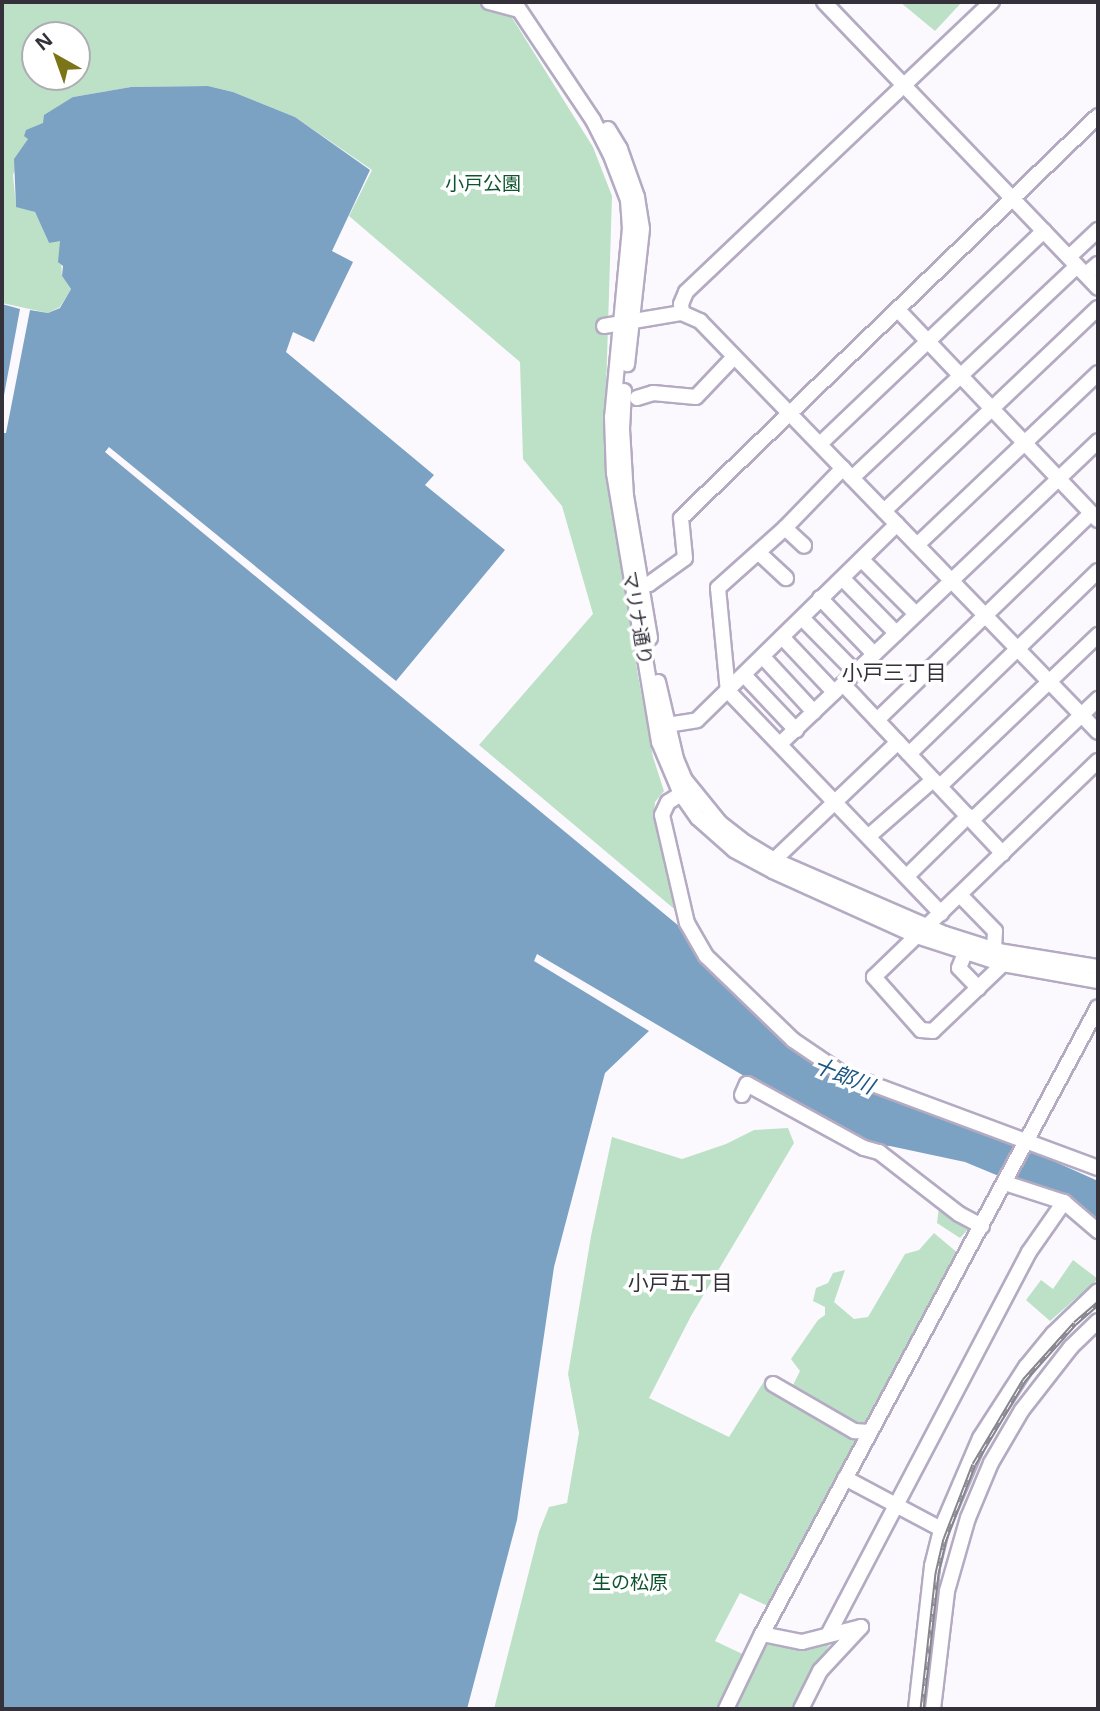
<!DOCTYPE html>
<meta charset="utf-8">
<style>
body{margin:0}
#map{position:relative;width:1100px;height:1711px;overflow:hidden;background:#fbf9fe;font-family:"Open Sans","Noto Sans JP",sans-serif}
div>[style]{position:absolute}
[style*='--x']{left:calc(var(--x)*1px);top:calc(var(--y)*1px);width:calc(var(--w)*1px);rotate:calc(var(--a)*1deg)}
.green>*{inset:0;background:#bde1c7}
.water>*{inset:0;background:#7ca2c3}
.roads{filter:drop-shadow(2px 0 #b4abc3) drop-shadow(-2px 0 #b4abc3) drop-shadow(0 2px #b4abc3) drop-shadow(0 -2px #b4abc3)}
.minor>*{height:14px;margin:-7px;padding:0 7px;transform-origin:7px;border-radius:7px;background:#fff}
.rail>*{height:5px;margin-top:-2.5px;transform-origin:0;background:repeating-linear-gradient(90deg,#fff 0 8px,#87858d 0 16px);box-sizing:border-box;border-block:2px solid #87858d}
span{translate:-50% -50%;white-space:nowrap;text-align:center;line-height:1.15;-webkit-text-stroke:7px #fff;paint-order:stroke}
.park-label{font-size:19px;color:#0c552e}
.street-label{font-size:19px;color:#34313b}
.neighbourhood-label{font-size:21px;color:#34313b}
.water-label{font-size:21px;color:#1b5783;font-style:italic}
.frame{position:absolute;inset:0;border:4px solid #34313b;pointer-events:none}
.north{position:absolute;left:21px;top:21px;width:70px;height:70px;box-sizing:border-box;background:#fff;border:2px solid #aeadb1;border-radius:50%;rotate:320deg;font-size:19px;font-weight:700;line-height:28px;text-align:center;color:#34313b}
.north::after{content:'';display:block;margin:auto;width:24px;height:32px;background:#7c7518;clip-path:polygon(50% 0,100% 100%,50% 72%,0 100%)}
</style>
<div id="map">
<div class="green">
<div style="clip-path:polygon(evenodd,2px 2px,474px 2px,511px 16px,593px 147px,612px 196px,604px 456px,638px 675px,653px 757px,664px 791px,655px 802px,654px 819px,679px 913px,479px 745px,593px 614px,562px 506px,523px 459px,520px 362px,349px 216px,372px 170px,295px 117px,233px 92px,208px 86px,131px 87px,73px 97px,28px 139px,13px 175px,16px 206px,35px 212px,49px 243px,60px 240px,62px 276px,71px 289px,60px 307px,48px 313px,2px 303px,2px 2px,35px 35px,77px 35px,77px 77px,35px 77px,35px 35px)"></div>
<div style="clip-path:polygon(900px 2px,962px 2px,935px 31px)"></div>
<div style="clip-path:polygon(788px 1128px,794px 1143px,691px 1316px,649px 1398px,729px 1437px,766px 1378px,793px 1385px,800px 1371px,791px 1359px,818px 1320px,825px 1315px,825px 1307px,813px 1301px,816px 1288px,828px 1283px,833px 1273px,845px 1270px,834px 1302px,854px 1319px,868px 1317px,905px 1254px,919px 1250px,934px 1233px,959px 1254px,768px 1606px,740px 1593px,715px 1641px,753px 1659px,763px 1642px,804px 1646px,833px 1639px,791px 1709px,494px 1709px,539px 1532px,549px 1507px,567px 1503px,579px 1433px,568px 1374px,591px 1236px,612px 1137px,682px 1159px,726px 1144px,754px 1130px)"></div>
<div style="clip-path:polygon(939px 1207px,972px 1225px,960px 1238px,937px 1223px)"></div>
<div style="clip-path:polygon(1073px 1260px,1098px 1279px,1050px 1321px,1026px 1300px,1041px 1280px,1053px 1289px)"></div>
</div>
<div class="water">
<div style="clip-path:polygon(208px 86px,233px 92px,295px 117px,370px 170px,332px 251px,353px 262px,314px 342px,293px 332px,286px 352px,434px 475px,425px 485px,505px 550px,396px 681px,109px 447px,105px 452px,685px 931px,693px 949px,795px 1049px,831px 1075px,996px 1139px,1011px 1142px,1098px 1181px,1098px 1223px,1060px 1196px,1018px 1184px,965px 1162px,890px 1146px,868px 1145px,802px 1110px,537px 954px,534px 961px,649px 1031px,605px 1073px,554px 1267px,517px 1520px,467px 1709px,2px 1709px,2px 433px,6px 433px,30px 310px,48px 313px,60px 308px,71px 289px,62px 276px,63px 266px,58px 262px,60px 241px,49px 243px,35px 212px,16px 207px,14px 159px,28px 139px,24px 136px,26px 130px,43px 123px,44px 115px,73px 97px,131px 87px)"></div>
<div style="clip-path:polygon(2px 304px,20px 309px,2px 406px)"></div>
</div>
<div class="roads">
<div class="minor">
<div style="--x:489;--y:2;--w:31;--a:15"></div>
<div style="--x:514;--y:2;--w:142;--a:56.2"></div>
<div style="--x:593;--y:120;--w:37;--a:63"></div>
<div style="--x:610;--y:153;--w:50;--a:69"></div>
<div style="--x:628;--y:200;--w:28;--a:86"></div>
<div style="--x:630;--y:228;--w:190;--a:95.4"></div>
<div style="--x:612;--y:417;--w:56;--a:88"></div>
<div style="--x:614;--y:473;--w:273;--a:80.5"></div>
<div style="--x:659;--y:742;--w:56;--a:67.1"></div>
<div style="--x:681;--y:794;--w:29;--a:55"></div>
<div style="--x:698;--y:818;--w:48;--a:41.6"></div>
<div style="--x:734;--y:850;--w:44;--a:28.3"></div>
<div style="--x:773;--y:871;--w:158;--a:24.3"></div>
<div style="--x:917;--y:936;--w:90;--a:18"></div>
<div style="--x:1003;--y:964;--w:97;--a:10.1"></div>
<div style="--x:824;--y:2;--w:396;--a:46.2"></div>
<div style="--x:608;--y:129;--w:23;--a:59"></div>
<div style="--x:620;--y:149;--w:51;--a:70.5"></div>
<div style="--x:637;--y:197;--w:32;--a:81"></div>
<div style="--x:642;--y:229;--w:136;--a:96.3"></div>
<div style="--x:1069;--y:257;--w:40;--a:-43"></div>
<div style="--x:1086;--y:274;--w:16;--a:-40"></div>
<div style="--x:898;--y:310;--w:290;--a:46.4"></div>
<div style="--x:682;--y:313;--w:9;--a:-96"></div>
<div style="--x:681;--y:304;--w:13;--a:-67"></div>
<div style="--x:686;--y:292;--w:422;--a:-43.5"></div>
<div style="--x:604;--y:326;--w:79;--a:-9.5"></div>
<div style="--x:682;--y:313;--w:20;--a:24"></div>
<div style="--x:700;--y:321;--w:572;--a:45.92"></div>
<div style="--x:624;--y:391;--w:38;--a:93"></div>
<div style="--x:622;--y:429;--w:67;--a:86.6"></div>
<div style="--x:626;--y:496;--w:144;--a:80.4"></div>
<div style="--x:637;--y:398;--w:17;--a:-17"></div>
<div style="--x:653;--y:393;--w:43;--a:5.3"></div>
<div style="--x:696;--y:397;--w:55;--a:-46.5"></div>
<div style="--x:820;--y:444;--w:309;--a:-43.6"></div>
<div style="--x:843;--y:468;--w:83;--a:134"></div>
<div style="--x:785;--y:528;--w:90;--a:138.2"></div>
<div style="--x:718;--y:588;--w:103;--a:84.5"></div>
<div style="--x:728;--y:691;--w:308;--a:46.2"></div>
<div style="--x:852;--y:478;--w:309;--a:-43.3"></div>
<div style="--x:884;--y:511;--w:295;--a:-43.5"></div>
<div style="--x:785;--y:528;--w:26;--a:43"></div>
<div style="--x:917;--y:545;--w:250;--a:-43.5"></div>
<div style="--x:759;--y:553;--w:37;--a:43"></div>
<div style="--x:862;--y:560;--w:76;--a:45"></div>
<div style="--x:843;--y:579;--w:76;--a:45.5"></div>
<div style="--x:643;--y:584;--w:6;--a:0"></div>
<div style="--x:649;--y:584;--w:44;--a:-35.8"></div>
<div style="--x:685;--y:558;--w:40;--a:-95.7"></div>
<div style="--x:681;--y:518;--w:579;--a:-43.95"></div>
<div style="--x:820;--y:598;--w:78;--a:46"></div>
<div style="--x:802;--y:618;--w:76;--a:45.5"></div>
<div style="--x:782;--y:637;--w:76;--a:46.6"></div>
<div style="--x:763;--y:657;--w:75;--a:47.2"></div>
<div style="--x:744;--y:675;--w:76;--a:46.6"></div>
<div style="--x:658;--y:682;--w:79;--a:76.8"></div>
<div style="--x:676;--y:759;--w:23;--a:67"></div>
<div style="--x:685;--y:780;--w:55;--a:50.9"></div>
<div style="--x:720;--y:823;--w:33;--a:38"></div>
<div style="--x:746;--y:843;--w:33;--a:31"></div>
<div style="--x:774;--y:860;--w:186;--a:23.4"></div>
<div style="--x:945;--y:934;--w:57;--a:17.5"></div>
<div style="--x:999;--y:951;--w:100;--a:9.2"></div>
<div style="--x:843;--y:684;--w:233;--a:46.7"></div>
<div style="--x:877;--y:720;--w:298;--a:-44"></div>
<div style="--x:667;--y:725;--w:30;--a:-9"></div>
<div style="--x:697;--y:720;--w:280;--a:-44.4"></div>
<div style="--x:780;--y:744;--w:439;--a:-43.6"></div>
<div style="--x:909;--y:754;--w:263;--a:-44.1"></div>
<div style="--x:940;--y:786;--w:219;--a:-43.7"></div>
<div style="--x:681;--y:794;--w:15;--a:148"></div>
<div style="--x:668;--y:802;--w:14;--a:115"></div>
<div style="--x:662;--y:815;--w:111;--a:77"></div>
<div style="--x:687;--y:923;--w:38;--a:60"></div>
<div style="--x:706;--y:956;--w:121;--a:44"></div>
<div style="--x:793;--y:1040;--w:57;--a:34.2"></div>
<div style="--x:840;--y:1072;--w:275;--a:20.4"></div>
<div style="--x:972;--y:820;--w:175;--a:-43.8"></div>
<div style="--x:869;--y:836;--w:85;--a:-41.2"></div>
<div style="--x:774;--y:860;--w:171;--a:-43.6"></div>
<div style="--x:907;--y:876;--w:86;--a:-44.5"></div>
<div style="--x:960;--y:895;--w:50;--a:45.8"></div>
<div style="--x:995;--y:931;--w:18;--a:93"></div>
<div style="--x:965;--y:953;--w:16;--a:112"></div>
<div style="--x:959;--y:968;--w:28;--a:46"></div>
<div style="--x:1003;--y:964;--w:97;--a:136.3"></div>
<div style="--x:933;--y:1031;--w:12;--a:-175"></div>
<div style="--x:921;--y:1030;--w:71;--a:-131.6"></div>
<div style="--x:874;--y:977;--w:311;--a:-44"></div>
<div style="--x:742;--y:1095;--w:12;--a:-66"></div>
<div style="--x:747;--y:1084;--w:133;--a:28.7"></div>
<div style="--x:864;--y:1148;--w:16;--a:15"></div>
<div style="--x:879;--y:1152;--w:101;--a:37.8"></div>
<div style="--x:959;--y:1214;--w:26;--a:28"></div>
<div style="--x:1005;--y:1183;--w:62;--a:17.9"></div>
<div style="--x:1064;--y:1202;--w:45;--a:40.5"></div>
<div style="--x:773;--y:1384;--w:94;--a:30.1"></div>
<div style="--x:854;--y:1431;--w:15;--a:4"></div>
<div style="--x:845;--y:1478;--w:109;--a:28"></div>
<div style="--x:829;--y:1633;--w:430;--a:-62.3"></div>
<div style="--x:1029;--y:1252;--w:61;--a:-55"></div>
<div style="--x:762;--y:1634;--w:41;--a:11.3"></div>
<div style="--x:802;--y:1642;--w:61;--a:-14.3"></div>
<div style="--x:861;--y:1627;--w:60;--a:133"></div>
<div style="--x:820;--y:1671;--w:42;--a:116.6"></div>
<div style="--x:726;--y:1709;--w:83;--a:-64.4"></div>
<div style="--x:762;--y:1634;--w:711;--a:-61.81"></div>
<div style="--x:916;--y:1709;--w:144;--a:-83.6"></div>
<div style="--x:932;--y:1566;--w:38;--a:-76"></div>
<div style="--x:941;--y:1529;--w:99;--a:-66.8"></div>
<div style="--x:980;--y:1438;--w:85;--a:-57.1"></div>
<div style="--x:1026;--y:1367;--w:43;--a:-50.7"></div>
<div style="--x:1053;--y:1334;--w:62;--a:-43.7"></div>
<div style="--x:933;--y:1709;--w:119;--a:-83.2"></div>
<div style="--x:947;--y:1591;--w:76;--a:-74"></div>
<div style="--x:968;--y:1518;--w:60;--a:-67.3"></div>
<div style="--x:991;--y:1463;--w:61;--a:-59.7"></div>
<div style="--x:1022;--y:1410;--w:80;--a:-52.1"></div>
<div style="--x:1071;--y:1347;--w:37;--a:-44"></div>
</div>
</div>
<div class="rail">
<div style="--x:922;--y:1709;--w:137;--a:-83.7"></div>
<div style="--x:937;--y:1573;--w:35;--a:-77"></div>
<div style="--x:945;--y:1539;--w:80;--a:-68.9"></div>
<div style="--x:974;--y:1464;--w:98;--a:-59.2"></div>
<div style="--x:1024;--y:1380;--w:76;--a:-48.2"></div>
<div style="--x:1075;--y:1323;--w:30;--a:-41"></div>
</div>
<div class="park-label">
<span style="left:483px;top:184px">小戸公園</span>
<span style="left:630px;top:1583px">生の松原</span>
</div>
<div class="street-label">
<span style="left:637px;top:618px;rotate:80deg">マリナ通り</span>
</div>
<div class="neighbourhood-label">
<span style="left:894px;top:672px">小戸三丁目</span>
<span style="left:680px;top:1282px">小戸五丁目</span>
</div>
<div class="water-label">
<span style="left:844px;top:1075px;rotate:22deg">十郎川</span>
</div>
<div class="frame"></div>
<div class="north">N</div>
</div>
